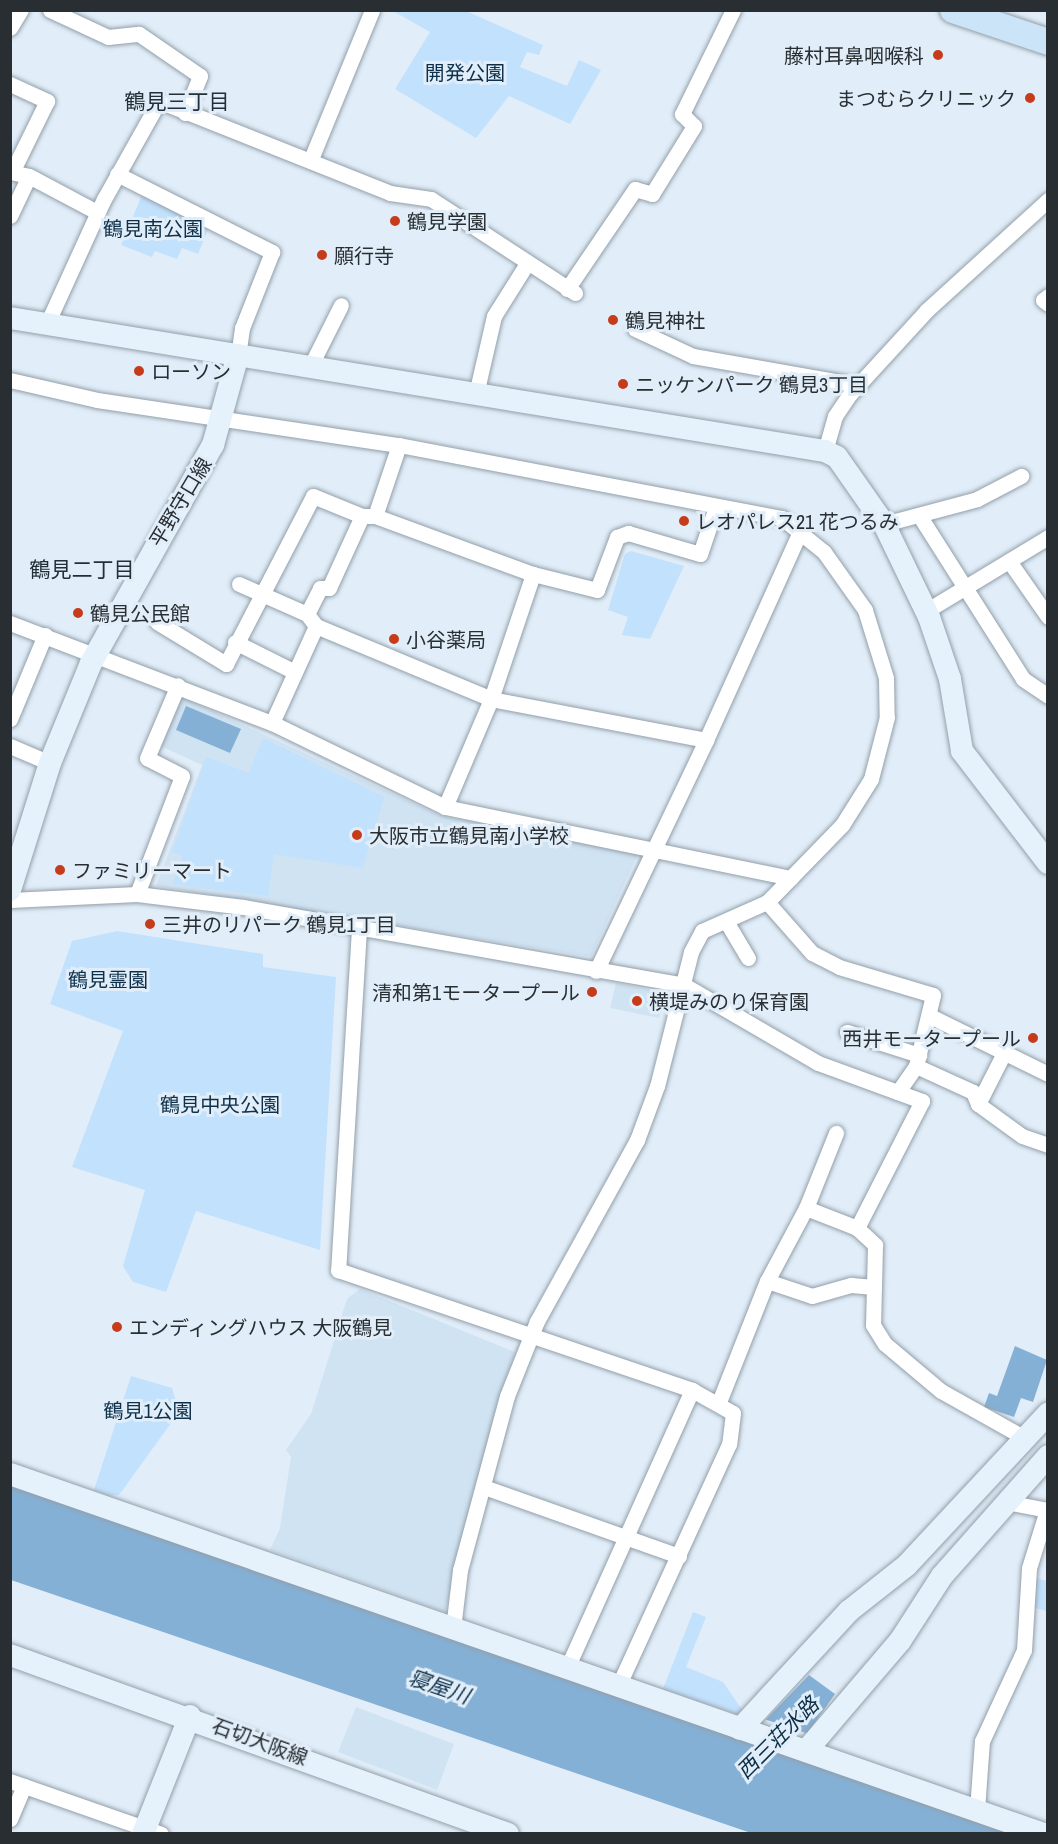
<!DOCTYPE html>
<meta charset="utf-8">
<style>
body{margin:0}
#map{position:relative;width:1058px;height:1844px;overflow:hidden;background:#e1eef9;font-family:"Archivo Narrow","Noto Sans JP",sans-serif}
div>[style]{position:absolute}
.built>*{inset:0;background:#d0e3f3}
.green>*{inset:0;background:#c2e1fc}
.water>*{inset:0;background:#85b0d5}
.pier>*{inset:0;background:#e1eef9}
.roads{filter:drop-shadow(0 0 2px #939fa9) drop-shadow(0 0 2px #939fa9)}
.street>*{height:15px;margin:-7.5px;padding:0 7.5px;transform-origin:7.5px;border-radius:7.5px;background:#fff}
.secondary>*{height:22px;margin:-11px;padding:0 11px;transform-origin:11px;border-radius:11px;background:#e6f2fb}
.primary>*{height:26px;margin:-13px;padding:0 13px;transform-origin:13px;border-radius:13px;background:#cce4f8}
.dots>*{width:16px;height:16px;translate:-50% -50%;box-sizing:border-box;border:3px solid #e1eef9;border-radius:50%}
span{translate:-50% -50%;white-space:nowrap;text-align:center;line-height:1.15;-webkit-text-stroke:6px #e1eef9;paint-order:stroke}
.poi-label{font-size:20px;color:#292e32}
.right{translate:-100% -50%;text-align:right}
.left{translate:0 -50%;text-align:left}
.park-label{font-size:20px;color:#0e304a}
.street-label{font-size:20px;color:#292e32}
.neighbourhood-label{font-size:21px;color:#252f37}
.water-label{font-size:21px;color:#0b2e47;font-style:italic}
.frame{position:absolute;inset:0;border:12px solid #292e32;pointer-events:none}
</style>
<div id="map">
<div class="built">
<div style="clip-path:polygon(180px 696px,441px 816px,638px 854px,591px 957px,156px 886px,202px 765px,158px 745px)"></div>
<div style="clip-path:polygon(616px 983px,664px 993px,659px 1018px,610px 1008px)"></div>
<div style="clip-path:polygon(360px 1289px,515px 1352px,445px 1612px,270px 1550px,280px 1528px,291px 1457px,286px 1450px,311px 1414px,347px 1299px)"></div>
<div style="clip-path:polygon(356px 1707px,454px 1744px,437px 1790px,338px 1752px)"></div>
</div>
<div class="green">
<div style="clip-path:polygon(391px 10px,466px 11px,543px 45px,539px 55px,527px 52px,520px 67px,567px 86px,579px 60px,601px 70px,570px 124px,509px 96px,476px 138px,395px 89px,430px 32px)"></div>
<div style="clip-path:polygon(142px 195px,209px 227px,198px 254px,182px 248px,177px 259px,155px 251px,152px 257px,121px 245px)"></div>
<div style="clip-path:polygon(631px 551px,684px 566px,650px 639px,622px 635px,628px 617px,608px 610px,625px 554px)"></div>
<div style="clip-path:polygon(263px 738px,384px 797px,363px 868px,274px 854px,268px 896px,172px 884px,183px 856px,172px 852px,206px 757px,249px 773px)"></div>
<div style="clip-path:polygon(117px 931px,263px 954px,263px 967px,336px 977px,320px 1250px,196px 1211px,166px 1292px,133px 1282px,123px 1266px,145px 1190px,72px 1167px,123px 1031px,50px 1004px,72px 941px)"></div>
<div style="clip-path:polygon(131px 1376px,172px 1388px,179px 1412px,119px 1495px,109px 1496px,94px 1490px)"></div>
<div style="clip-path:polygon(1034px 1578px,1047px 1581px,1046px 1611px,1033px 1607px)"></div>
<div style="clip-path:polygon(693px 1612px,706px 1617px,686px 1667px,723px 1682px,743px 1711px,739px 1715px,663px 1689px)"></div>
</div>
<div class="water">
<div style="clip-path:polygon(186px 706px,241px 729px,230px 753px,176px 730px)"></div>
<div style="clip-path:polygon(1015px 1346px,1047px 1360px,1033px 1402px,1021px 1398px,1014px 1417px,984px 1407px,989px 1393px,997px 1396px)"></div>
<div style="clip-path:polygon(11px 1483px,747px 1739px,809px 1675px,835px 1694px,804px 1738px,1018px 1833px,751px 1833px,11px 1580px)"></div>
</div>
<div class="pier">
<div style="clip-path:polygon(764px 1719px,809px 1734px,805px 1739px,760px 1723px)"></div>
</div>
<div class="roads">
<div class="street">
<div style="left:50px;top:10px;width:64px;rotate:25deg"></div>
<div style="left:108px;top:37px;width:31px;rotate:-6deg"></div>
<div style="left:139px;top:34px;width:74px;rotate:34.5deg"></div>
<div style="left:200px;top:76px;width:40px;rotate:112deg"></div>
<div style="left:10px;top:28px;width:21px;rotate:-59deg"></div>
<div style="left:10px;top:84px;width:41px;rotate:24.7deg"></div>
<div style="left:47px;top:101px;width:79px;rotate:116.2deg"></div>
<div style="left:311px;top:159px;width:161px;rotate:-67.7deg"></div>
<div style="left:10px;top:172px;width:19px;rotate:12deg"></div>
<div style="left:29px;top:176px;width:77px;rotate:27.9deg"></div>
<div style="left:117px;top:174px;width:174px;rotate:26.7deg"></div>
<div style="left:272px;top:252px;width:82px;rotate:111.5deg"></div>
<div style="left:242px;top:328px;width:27px;rotate:98deg"></div>
<div style="left:10px;top:216px;width:44px;rotate:-64.6deg"></div>
<div style="left:567px;top:289px;width:121px;rotate:-55.8deg"></div>
<div style="left:635px;top:189px;width:18px;rotate:16deg"></div>
<div style="left:652px;top:194px;width:80px;rotate:-58.3deg"></div>
<div style="left:694px;top:126px;width:17px;rotate:-135deg"></div>
<div style="left:682px;top:114px;width:116px;rotate:-63.9deg"></div>
<div style="left:1048px;top:296px;width:6px;rotate:141deg"></div>
<div style="left:1043px;top:300px;width:6px;rotate:39deg"></div>
<div style="left:46px;top:326px;width:140px;rotate:-65.5deg"></div>
<div style="left:104px;top:199px;width:112px;rotate:-60.7deg"></div>
<div style="left:159px;top:101px;width:249px;rotate:21.7deg"></div>
<div style="left:390px;top:193px;width:41px;rotate:8.3deg"></div>
<div style="left:431px;top:199px;width:172px;rotate:33.1deg"></div>
<div style="left:635px;top:329px;width:64px;rotate:25deg"></div>
<div style="left:693px;top:356px;width:168px;rotate:10deg"></div>
<div style="left:310px;top:367px;width:69px;rotate:-63.4deg"></div>
<div style="left:10px;top:380px;width:89px;rotate:12.9deg"></div>
<div style="left:97px;top:400px;width:305px;rotate:8.5deg"></div>
<div style="left:399px;top:445px;width:390px;rotate:10.8deg"></div>
<div style="left:782px;top:518px;width:54px;rotate:39deg"></div>
<div style="left:824px;top:552px;width:71px;rotate:54.7deg"></div>
<div style="left:865px;top:610px;width:71px;rotate:72.8deg"></div>
<div style="left:886px;top:678px;width:39px;rotate:89deg"></div>
<div style="left:887px;top:717px;width:64px;rotate:104.5deg"></div>
<div style="left:871px;top:779px;width:54px;rotate:122.2deg"></div>
<div style="left:842px;top:825px;width:107px;rotate:134.2deg"></div>
<div style="left:767px;top:902px;width:71px;rotate:156deg"></div>
<div style="left:702px;top:931px;width:24px;rotate:118deg"></div>
<div style="left:691px;top:952px;width:138px;rotate:104.2deg"></div>
<div style="left:657px;top:1086px;width:58px;rotate:110.3deg"></div>
<div style="left:637px;top:1140px;width:207px;rotate:118.9deg"></div>
<div style="left:537px;top:1321px;width:81px;rotate:111.8deg"></div>
<div style="left:507px;top:1396px;width:180px;rotate:105.1deg"></div>
<div style="left:460px;top:1570px;width:59px;rotate:96.8deg"></div>
<div style="left:476px;top:394px;width:80px;rotate:-77deg"></div>
<div style="left:494px;top:316px;width:60px;rotate:-57.9deg"></div>
<div style="left:825px;top:451px;width:36px;rotate:-74deg"></div>
<div style="left:835px;top:416px;width:27px;rotate:-56deg"></div>
<div style="left:850px;top:394px;width:114px;rotate:-47.5deg"></div>
<div style="left:927px;top:310px;width:164px;rotate:-42.3deg"></div>
<div style="left:919px;top:515px;width:194px;rotate:57.6deg"></div>
<div style="left:1023px;top:679px;width:30px;rotate:34deg"></div>
<div style="left:375px;top:516px;width:75px;rotate:-71.3deg"></div>
<div style="left:884px;top:524px;width:96px;rotate:-15deg"></div>
<div style="left:977px;top:499px;width:50px;rotate:-27.6deg"></div>
<div style="left:1009px;top:561px;width:68px;rotate:55.1deg"></div>
<div style="left:239px;top:584px;width:74px;rotate:23.8deg"></div>
<div style="left:926px;top:611px;width:143px;rotate:-31.2deg"></div>
<div style="left:157px;top:622px;width:81px;rotate:31.3deg"></div>
<div style="left:226px;top:664px;width:189px;rotate:-62.6deg"></div>
<div style="left:313px;top:496px;width:53px;rotate:22.2deg"></div>
<div style="left:10px;top:623px;width:280px;rotate:20.9deg"></div>
<div style="left:272px;top:723px;width:192px;rotate:25.9deg"></div>
<div style="left:445px;top:807px;width:353px;rotate:11.6deg"></div>
<div style="left:316px;top:626px;width:190px;rotate:22.6deg"></div>
<div style="left:491px;top:699px;width:219px;rotate:10.8deg"></div>
<div style="left:706px;top:740px;width:226px;rotate:-65.7deg"></div>
<div style="left:235px;top:642px;width:67px;rotate:26.6deg"></div>
<div style="left:10px;top:719px;width:91px;rotate:-67.4deg"></div>
<div style="left:272px;top:723px;width:107px;rotate:-65.6deg"></div>
<div style="left:316px;top:626px;width:15px;rotate:-127deg"></div>
<div style="left:307px;top:614px;width:29px;rotate:-63deg"></div>
<div style="left:320px;top:588px;width:9px"></div>
<div style="left:329px;top:588px;width:79px;rotate:-65.4deg"></div>
<div style="left:362px;top:516px;width:13px"></div>
<div style="left:375px;top:516px;width:168px;rotate:20.2deg"></div>
<div style="left:533px;top:574px;width:66px;rotate:14deg"></div>
<div style="left:597px;top:590px;width:57px;rotate:-69.3deg"></div>
<div style="left:617px;top:537px;width:12px;rotate:-20deg"></div>
<div style="left:628px;top:533px;width:75px;rotate:16.3deg"></div>
<div style="left:700px;top:554px;width:50px;rotate:-71.2deg"></div>
<div style="left:10px;top:746px;width:43px;rotate:23deg"></div>
<div style="left:445px;top:807px;width:117px;rotate:-66.9deg"></div>
<div style="left:491px;top:699px;width:132px;rotate:-71.4deg"></div>
<div style="left:137px;top:894px;width:126px;rotate:-69.1deg"></div>
<div style="left:182px;top:776px;width:39px;rotate:-153deg"></div>
<div style="left:147px;top:758px;width:79px;rotate:-67deg"></div>
<div style="left:10px;top:900px;width:127px;rotate:-2.7deg"></div>
<div style="left:137px;top:894px;width:107px;rotate:7deg"></div>
<div style="left:243px;top:907px;width:448px;rotate:10deg"></div>
<div style="left:684px;top:985px;width:155px;rotate:30.2deg"></div>
<div style="left:818px;top:1063px;width:111px;rotate:20.1deg"></div>
<div style="left:922px;top:1101px;width:143px;rotate:117.1deg"></div>
<div style="left:857px;top:1228px;width:25px;rotate:43deg"></div>
<div style="left:875px;top:1245px;width:80px;rotate:91.4deg"></div>
<div style="left:873px;top:1325px;width:22px;rotate:58deg"></div>
<div style="left:885px;top:1344px;width:73px;rotate:40deg"></div>
<div style="left:941px;top:1391px;width:94px;rotate:29.3deg"></div>
<div style="left:767px;top:902px;width:68px;rotate:48.6deg"></div>
<div style="left:812px;top:953px;width:30px;rotate:27deg"></div>
<div style="left:839px;top:967px;width:98px;rotate:16.6deg"></div>
<div style="left:933px;top:995px;width:73px;rotate:103.5deg"></div>
<div style="left:916px;top:1066px;width:32px;rotate:125deg"></div>
<div style="left:726px;top:921px;width:43px;rotate:59.3deg"></div>
<div style="left:359px;top:929px;width:342px;rotate:93.5deg"></div>
<div style="left:338px;top:1270px;width:374px;rotate:18.7deg"></div>
<div style="left:692px;top:1390px;width:47px;rotate:29.3deg"></div>
<div style="left:733px;top:1413px;width:31px;rotate:97deg"></div>
<div style="left:729px;top:1444px;width:266px;rotate:114.6deg"></div>
<div style="left:596px;top:971px;width:256px;rotate:-64.5deg"></div>
<div style="left:930px;top:1016px;width:131px;rotate:26.2deg"></div>
<div style="left:847px;top:1032px;width:76px;rotate:17.7deg"></div>
<div style="left:916px;top:1066px;width:63px;rotate:24.5deg"></div>
<div style="left:973px;top:1092px;width:13px;rotate:67deg"></div>
<div style="left:978px;top:1104px;width:54px;rotate:36deg"></div>
<div style="left:1022px;top:1136px;width:28px;rotate:19deg"></div>
<div style="left:978px;top:1104px;width:57px;rotate:-63deg"></div>
<div style="left:806px;top:1208px;width:55px;rotate:21.4deg"></div>
<div style="left:767px;top:1281px;width:47px;rotate:18.4deg"></div>
<div style="left:812px;top:1296px;width:41px;rotate:-15.8deg"></div>
<div style="left:851px;top:1285px;width:23px;rotate:5deg"></div>
<div style="left:719px;top:1402px;width:130px;rotate:-68.4deg"></div>
<div style="left:767px;top:1281px;width:83px;rotate:-61.9deg"></div>
<div style="left:806px;top:1208px;width:81px;rotate:-68.2deg"></div>
<div style="left:484px;top:1487px;width:207px;rotate:19.5deg"></div>
<div style="left:1006px;top:1502px;width:43px;rotate:10.8deg"></div>
<div style="left:567px;top:1668px;width:305px;rotate:-65.8deg"></div>
<div style="left:10px;top:1781px;width:160px;rotate:19.3deg"></div>
<div style="left:977px;top:1810px;width:69px;rotate:-85.9deg"></div>
<div style="left:982px;top:1741px;width:100px;rotate:-65.2deg"></div>
<div style="left:1024px;top:1650px;width:82px;rotate:-86.5deg"></div>
<div style="left:1029px;top:1568px;width:61px;rotate:-72.8deg"></div>
<div style="left:10px;top:1819px;width:36px;rotate:-67deg"></div>
</div>
<div class="secondary">
<div style="left:10px;top:318px;width:826px;rotate:9.27deg"></div>
<div style="left:825px;top:451px;width:13px;rotate:27deg"></div>
<div style="left:837px;top:457px;width:82px;rotate:55deg"></div>
<div style="left:884px;top:524px;width:103px;rotate:64.2deg"></div>
<div style="left:929px;top:617px;width:65px;rotate:71.3deg"></div>
<div style="left:950px;top:679px;width:73px;rotate:80.5deg"></div>
<div style="left:962px;top:751px;width:141px;rotate:52.5deg"></div>
<div style="left:10px;top:890px;width:133px;rotate:-72.5deg"></div>
<div style="left:50px;top:763px;width:108px;rotate:-67.7deg"></div>
<div style="left:91px;top:663px;width:250px;rotate:-60.8deg"></div>
<div style="left:213px;top:445px;width:93px;rotate:-74.5deg"></div>
<div style="left:10px;top:1474px;width:1095px;rotate:19.2deg"></div>
<div style="left:10px;top:1655px;width:529px;rotate:19.77deg"></div>
<div style="left:740px;top:1729px;width:161px;rotate:-47.3deg"></div>
<div style="left:849px;top:1611px;width:74px;rotate:-38.4deg"></div>
<div style="left:907px;top:1565px;width:207px;rotate:-47deg"></div>
<div style="left:806px;top:1751px;width:145px;rotate:-49.5deg"></div>
<div style="left:900px;top:1641px;width:77px;rotate:-57.1deg"></div>
<div style="left:942px;top:1576px;width:160px;rotate:-48.5deg"></div>
<div style="left:143px;top:1834px;width:127px;rotate:-68.3deg"></div>
</div>
<div class="primary">
<div style="left:953px;top:10px;width:100px;rotate:18.6deg"></div>
</div>
</div>
<div class="dots">
<div style="left:938px;top:55px;background:#c63c1b"></div>
<div style="left:1030px;top:98px;background:#c63c1b"></div>
<div style="left:395px;top:221px;background:#c63c1b"></div>
<div style="left:322px;top:255px;background:#c63c1b"></div>
<div style="left:613px;top:320px;background:#c63c1b"></div>
<div style="left:139px;top:371px;background:#c63c1b"></div>
<div style="left:623px;top:384px;background:#c63c1b"></div>
<div style="left:684px;top:521px;background:#c63c1b"></div>
<div style="left:78px;top:613px;background:#c63c1b"></div>
<div style="left:394px;top:639px;background:#c63c1b"></div>
<div style="left:357px;top:835px;background:#c63c1b"></div>
<div style="left:60px;top:870px;background:#c63c1b"></div>
<div style="left:150px;top:924px;background:#c63c1b"></div>
<div style="left:592px;top:992px;background:#c63c1b"></div>
<div style="left:637px;top:1001px;background:#c63c1b"></div>
<div style="left:1033px;top:1038px;background:#c63c1b"></div>
<div style="left:117px;top:1327px;background:#c63c1b"></div>
</div>
<div class="poi-label">
<span class="right" style="left:924px;top:55px">藤村耳鼻咽喉科</span>
<span class="right" style="left:1016px;top:98px">まつむらクリニック</span>
<span class="left" style="left:407px;top:221px">鶴見学園</span>
<span class="left" style="left:334px;top:255px">願行寺</span>
<span class="left" style="left:625px;top:320px">鶴見神社</span>
<span class="left" style="left:151px;top:371px">ローソン</span>
<span class="left" style="left:635px;top:384px">ニッケンパーク 鶴見3丁目</span>
<span class="left" style="left:696px;top:521px">レオパレス21 花つるみ</span>
<span class="left" style="left:90px;top:613px">鶴見公民館</span>
<span class="left" style="left:406px;top:639px">小谷薬局</span>
<span class="left" style="left:369px;top:835px">大阪市立鶴見南小学校</span>
<span class="left" style="left:72px;top:870px">ファミリーマート</span>
<span class="left" style="left:162px;top:924px">三井のリパーク 鶴見1丁目</span>
<span class="right" style="left:580px;top:992px">清和第1モータープール</span>
<span class="left" style="left:649px;top:1001px">横堤みのり保育園</span>
<span class="right" style="left:1021px;top:1038px">西井モータープール</span>
<span class="left" style="left:129px;top:1327px">エンディングハウス 大阪鶴見</span>
</div>
<div class="park-label">
<span style="left:465px;top:72px">開発公園</span>
<span style="left:153px;top:228px">鶴見南公園</span>
<span style="left:108px;top:979px">鶴見霊園</span>
<span style="left:220px;top:1104px">鶴見中央公園</span>
<span style="left:148px;top:1410px">鶴見1公園</span>
</div>
<div class="street-label">
<span style="left:180px;top:502px;rotate:-59deg">平野守口線</span>
<span style="left:260px;top:1741px;rotate:20deg">石切大阪線</span>
</div>
<div class="neighbourhood-label">
<span style="left:177px;top:102px">鶴見三丁目</span>
<span style="left:82px;top:570px">鶴見二丁目</span>
</div>
<div class="water-label">
<span style="left:439px;top:1687px;rotate:19deg">寝屋川</span>
<span style="left:778px;top:1738px;rotate:-45deg">西三荘水路</span>
</div>
<div class="frame"></div>
</div>
